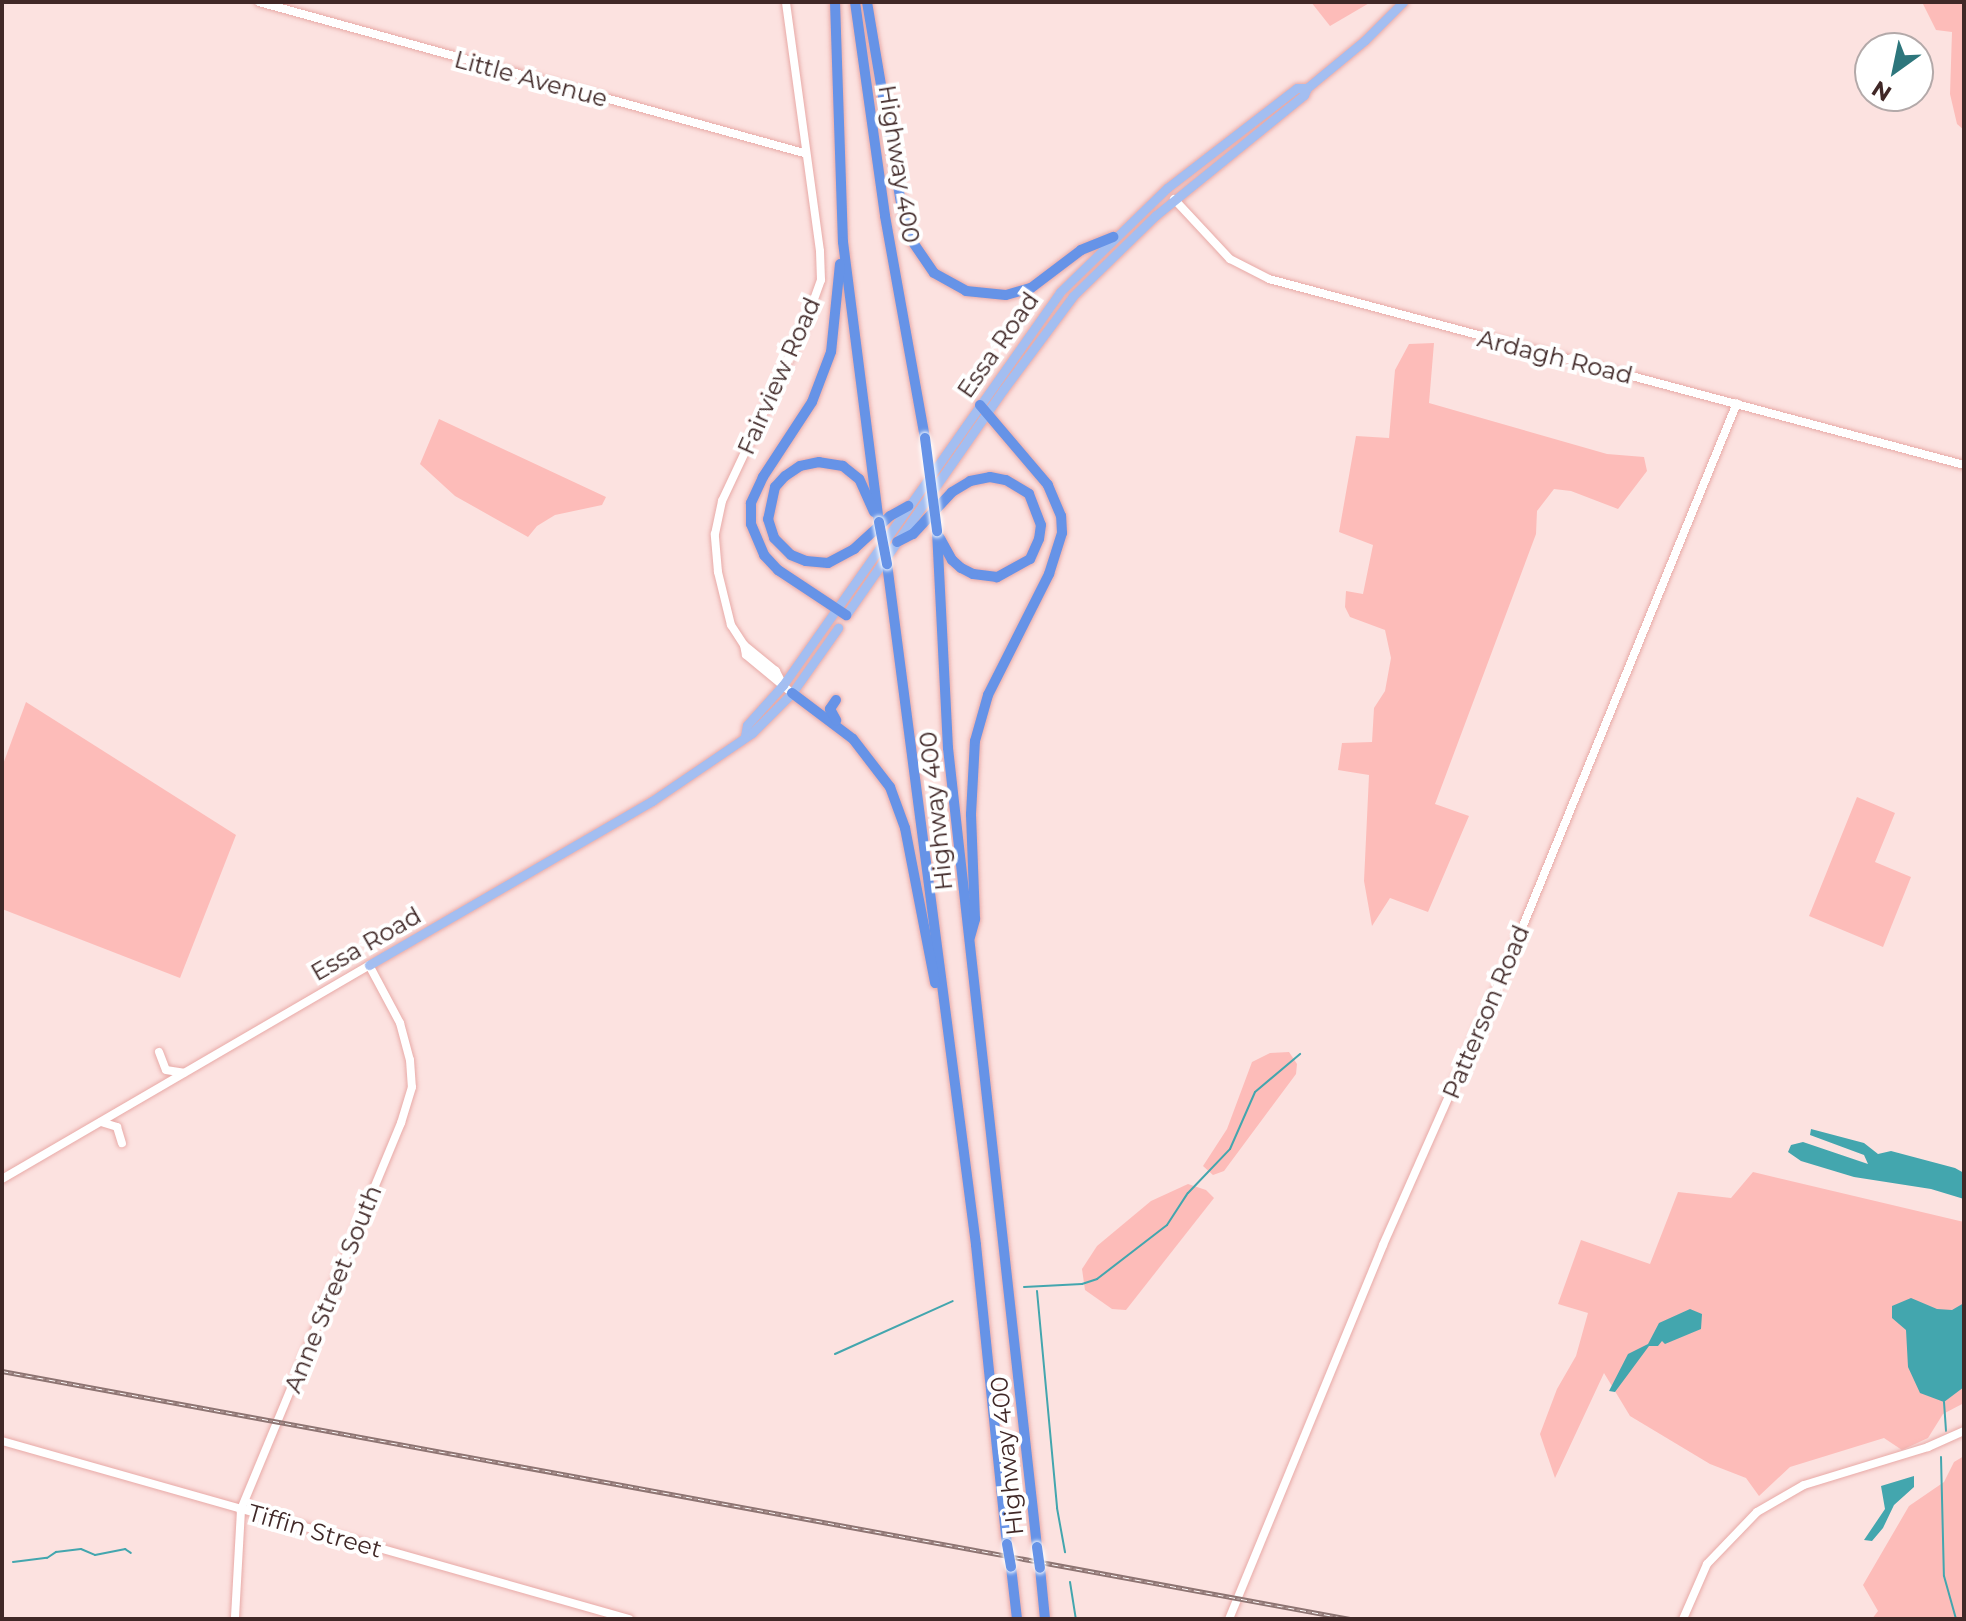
<!DOCTYPE html>
<style>
body{margin:0}
#map{position:relative;width:1966px;height:1621px;overflow:hidden;background:#fce2e0;font-family:Montserrat,sans-serif}
div>[style]{position:absolute}
.green>*{inset:0;background:#fdbcb9}
.water>*{inset:0;background:#43a6ae}
.stream>*{height:2px;margin:-1px;padding:0 1px;transform-origin:1px;border-radius:1px;background:#43a6ae}
.roads{filter:drop-shadow(0 0 2px #e8aaa7) drop-shadow(0 0 2px #e8aaa7)}
.secondary>*{height:8px;margin:-4px;padding:0 4px;transform-origin:4px;border-radius:4px;background:#fff}
.primary>*{height:9px;margin:-4.5px;padding:0 4.5px;transform-origin:4.5px;border-radius:4.5px;background:#a3bef1}
.highway>*{height:10px;margin:-5px;padding:0 5px;transform-origin:5px;border-radius:5px;background:#6693e7}
.rail>*{height:5px;margin-top:-2.5px;transform-origin:0;background:repeating-linear-gradient(90deg,#fff 0 6px,#8d7472 0 12px);box-sizing:border-box;border-block:2px solid #8d7472}
.bridges{filter:drop-shadow(0 0 2px #fff) drop-shadow(0 0 2px #fff)}
.highway-bridge>*{height:10px;margin:-5px;padding:0 5px;transform-origin:5px;border-radius:5px;background:#6693e7}
span{translate:-50% -50%;white-space:nowrap;text-align:center;line-height:1.15;-webkit-text-stroke:8px #fff;paint-order:stroke}
.street-label{font-size:24px;color:#402827}
.frame{position:absolute;inset:0;border:4px solid #402827;pointer-events:none}
.north{position:absolute;left:1854px;top:32px;width:80px;height:80px;box-sizing:border-box;background:#fff;border:2px solid #b3a9a9;border-radius:50%;rotate:213deg;font-size:22px;font-weight:700;line-height:32px;text-align:center;color:#402827}
.north::after{content:'';display:block;margin:auto;width:28px;height:36px;background:#2d767c;clip-path:polygon(50% 0,100% 100%,50% 72%,0 100%)}
</style>
<div id="map">
<div class="green">
<div style="clip-path:polygon(1311px 2px,1371px 2px,1330px 26px)"></div>
<div style="clip-path:polygon(1922px 2px,1964px 2px,1964px 130px,1957px 124px,1950px 94px,1952px 32px,1936px 30px)"></div>
<div style="clip-path:polygon(1434px 343px,1429px 403px,1607px 454px,1644px 457px,1647px 471px,1618px 509px,1571px 491px,1554px 489px,1537px 511px,1536px 534px,1435px 804px,1469px 816px,1428px 912px,1390px 898px,1372px 926px,1364px 881px,1369px 775px,1338px 770px,1342px 743px,1372px 742px,1374px 708px,1385px 691px,1391px 658px,1385px 630px,1350px 617px,1345px 607px,1346px 591px,1363px 594px,1373px 545px,1339px 532px,1356px 436px,1389px 438px,1395px 370px,1409px 344px)"></div>
<div style="clip-path:polygon(439px 419px,606px 497px,602px 505px,555px 515px,537px 526px,528px 537px,455px 496px,420px 464px)"></div>
<div style="clip-path:polygon(26px 702px,236px 835px,180px 978px,2px 909px,2px 767px)"></div>
<div style="clip-path:polygon(1857px 797px,1895px 813px,1875px 862px,1911px 877px,1883px 947px,1809px 916px)"></div>
<div style="clip-path:polygon(1289px 1052px,1297px 1064px,1296px 1074px,1224px 1171px,1213px 1175px,1203px 1166px,1227px 1129px,1252px 1062px,1270px 1053px)"></div>
<div style="clip-path:polygon(1753px 1172px,1964px 1222px,1964px 1403px,1943px 1414px,1928px 1438px,1902px 1450px,1884px 1438px,1790px 1467px,1759px 1496px,1746px 1478px,1710px 1464px,1630px 1416px,1604px 1373px,1555px 1478px,1540px 1434px,1557px 1389px,1576px 1356px,1588px 1313px,1558px 1304px,1581px 1240px,1650px 1264px,1678px 1192px,1731px 1198px)"></div>
<div style="clip-path:polygon(1188px 1184px,1206px 1190px,1214px 1198px,1126px 1310px,1112px 1309px,1085px 1290px,1082px 1269px,1097px 1246px,1151px 1201px)"></div>
<div style="clip-path:polygon(1964px 1456px,1964px 1619px,1872px 1619px,1878px 1611px,1863px 1585px,1909px 1506px,1944px 1482px,1954px 1462px)"></div>
</div>
<div class="water">
<div style="clip-path:polygon(1811px 1129px,1864px 1143px,1878px 1154px,1891px 1151px,1955px 1168px,1964px 1173px,1964px 1199px,1931px 1189px,1854px 1177px,1801px 1161px,1788px 1152px,1791px 1145px,1803px 1142px,1868px 1164px,1864px 1155px,1810px 1135px)"></div>
<div style="clip-path:polygon(1911px 1298px,1937px 1309px,1952px 1310px,1964px 1303px,1964px 1387px,1944px 1402px,1920px 1393px,1908px 1367px,1906px 1330px,1892px 1318px,1892px 1306px)"></div>
<div style="clip-path:polygon(1690px 1309px,1702px 1314px,1701px 1329px,1665px 1344px,1662px 1341px,1658px 1346px,1649px 1346px,1615px 1392px,1609px 1391px,1628px 1354px,1648px 1344px,1659px 1323px)"></div>
<div style="clip-path:polygon(1914px 1476px,1914px 1487px,1894px 1505px,1883px 1528px,1872px 1541px,1864px 1540px,1885px 1509px,1881px 1486px)"></div>
</div>
<div class="stream">
<div style="left:1024px;top:1287px;width:58px;rotate:-3deg"></div>
<div style="left:1082px;top:1284px;width:16px;rotate:-18deg"></div>
<div style="left:1097px;top:1279px;width:88px;rotate:-37.6deg"></div>
<div style="left:1167px;top:1225px;width:38px;rotate:-57deg"></div>
<div style="left:1188px;top:1193px;width:61px;rotate:-46.3deg"></div>
<div style="left:1230px;top:1149px;width:62px;rotate:-66.3deg"></div>
<div style="left:1255px;top:1092px;width:59px;rotate:-40.2deg"></div>
<div style="left:1037px;top:1291px;width:218px;rotate:84.7deg"></div>
<div style="left:1057px;top:1508px;width:45px;rotate:79.7deg"></div>
<div style="left:835px;top:1354px;width:129px;rotate:-24.2deg"></div>
<div style="left:1944px;top:1402px;width:29px;rotate:86deg"></div>
<div style="left:1941px;top:1457px;width:119px;rotate:88.6deg"></div>
<div style="left:1944px;top:1576px;width:45px;rotate:74.4deg"></div>
<div style="left:13px;top:1562px;width:34px;rotate:-7deg"></div>
<div style="left:47px;top:1558px;width:11px;rotate:-34deg"></div>
<div style="left:56px;top:1552px;width:25px;rotate:-7deg"></div>
<div style="left:81px;top:1549px;width:15px;rotate:23deg"></div>
<div style="left:95px;top:1555px;width:31px;rotate:-11deg"></div>
<div style="left:125px;top:1549px;width:7px;rotate:34deg"></div>
<div style="left:1070px;top:1582px;width:37px;rotate:81deg"></div>
</div>
<div class="roads">
<div class="secondary">
<div style="left:259px;top:2px;width:566px;rotate:15.49deg"></div>
<div style="left:1174px;top:199px;width:82px;rotate:47deg"></div>
<div style="left:1230px;top:259px;width:44px;rotate:27.1deg"></div>
<div style="left:1269px;top:279px;width:719px;rotate:14.98deg"></div>
<div style="left:744px;top:645px;width:10px;rotate:79deg"></div>
<div style="left:746px;top:655px;width:60px;rotate:39.6deg"></div>
<div style="left:783px;top:685px;width:16px;rotate:-117deg"></div>
<div style="left:776px;top:671px;width:41px;rotate:-140.9deg"></div>
<div style="left:744px;top:645px;width:24px;rotate:-123deg"></div>
<div style="left:731px;top:625px;width:55px;rotate:-103.8deg"></div>
<div style="left:718px;top:572px;width:38px;rotate:-95deg"></div>
<div style="left:715px;top:534px;width:34px;rotate:-78deg"></div>
<div style="left:722px;top:501px;width:192px;rotate:-64.8deg"></div>
<div style="left:804px;top:327px;width:50px;rotate:-70.1deg"></div>
<div style="left:821px;top:280px;width:29px;rotate:-92deg"></div>
<div style="left:820px;top:251px;width:251px;rotate:-97.8deg"></div>
<div style="left:159px;top:1052px;width:19px;rotate:69deg"></div>
<div style="left:166px;top:1070px;width:18px;rotate:9deg"></div>
<div style="left:101px;top:1122px;width:17px;rotate:17deg"></div>
<div style="left:117px;top:1127px;width:17px;rotate:73deg"></div>
<div style="left:2px;top:1179px;width:425px;rotate:-30.2deg"></div>
<div style="left:369px;top:965px;width:66px;rotate:61.9deg"></div>
<div style="left:400px;top:1023px;width:38px;rotate:75deg"></div>
<div style="left:410px;top:1060px;width:27px;rotate:86deg"></div>
<div style="left:412px;top:1087px;width:38px;rotate:107deg"></div>
<div style="left:401px;top:1123px;width:419px;rotate:112.5deg"></div>
<div style="left:241px;top:1510px;width:109px;rotate:93.2deg"></div>
<div style="left:2px;top:1441px;width:652px;rotate:15.85deg"></div>
<div style="left:1229px;top:1619px;width:404px;rotate:-67.6deg"></div>
<div style="left:1383px;top:1245px;width:293px;rotate:-66.1deg"></div>
<div style="left:1502px;top:977px;width:620px;rotate:-67.74deg"></div>
<div style="left:1683px;top:1619px;width:60px;rotate:-66.4deg"></div>
<div style="left:1707px;top:1564px;width:72px;rotate:-46.1deg"></div>
<div style="left:1757px;top:1512px;width:54px;rotate:-29.9deg"></div>
<div style="left:1804px;top:1485px;width:130px;rotate:-17deg"></div>
<div style="left:1928px;top:1447px;width:39px;rotate:-24deg"></div>
</div>
<div class="primary">
<div style="left:846px;top:615px;width:274px;rotate:-55.1deg"></div>
<div style="left:1003px;top:390px;width:117px;rotate:-53.3deg"></div>
<div style="left:1073px;top:296px;width:115px;rotate:-44.3deg"></div>
<div style="left:1155px;top:216px;width:192px;rotate:-39.1deg"></div>
<div style="left:1304px;top:95px;width:8px;rotate:-67deg"></div>
<div style="left:1307px;top:88px;width:75px;rotate:-39.6deg"></div>
<div style="left:1365px;top:40px;width:54px;rotate:-45deg"></div>
<div style="left:745px;top:736px;width:11px;rotate:-80deg"></div>
<div style="left:747px;top:725px;width:54px;rotate:-48deg"></div>
<div style="left:783px;top:685px;width:481px;rotate:-54.8deg"></div>
<div style="left:1060px;top:292px;width:149px;rotate:-44.2deg"></div>
<div style="left:1167px;top:188px;width:164px;rotate:-37.6deg"></div>
<div style="left:1297px;top:88px;width:10px"></div>
<div style="left:369px;top:965px;width:327px;rotate:-30.1deg"></div>
<div style="left:652px;top:801px;width:121px;rotate:-34.2deg"></div>
<div style="left:752px;top:733px;width:57px;rotate:-45deg"></div>
<div style="left:792px;top:693px;width:80px;rotate:-54.7deg"></div>
</div>
<div class="highway">
<div style="left:835px;top:2px;width:240px;rotate:88.1deg"></div>
<div style="left:843px;top:242px;width:282px;rotate:82.7deg"></div>
<div style="left:855px;top:2px;width:216px;rotate:82deg"></div>
<div style="left:885px;top:216px;width:226px;rotate:79.8deg"></div>
<div style="left:867px;top:2px;width:215px;rotate:80.4deg"></div>
<div style="left:903px;top:214px;width:25px;rotate:74deg"></div>
<div style="left:910px;top:238px;width:42px;rotate:55.6deg"></div>
<div style="left:934px;top:273px;width:37px;rotate:29deg"></div>
<div style="left:966px;top:291px;width:40px;rotate:5.7deg"></div>
<div style="left:1006px;top:295px;width:26px;rotate:-16deg"></div>
<div style="left:1031px;top:288px;width:63px;rotate:-37.2deg"></div>
<div style="left:1081px;top:250px;width:35px;rotate:-22deg"></div>
<div style="left:840px;top:264px;width:88px;rotate:95.8deg"></div>
<div style="left:831px;top:352px;width:53px;rotate:110.8deg"></div>
<div style="left:812px;top:402px;width:90px;rotate:123.2deg"></div>
<div style="left:763px;top:477px;width:29px;rotate:115deg"></div>
<div style="left:751px;top:503px;width:21px;rotate:90deg"></div>
<div style="left:751px;top:524px;width:34px;rotate:67deg"></div>
<div style="left:764px;top:555px;width:21px;rotate:47deg"></div>
<div style="left:778px;top:570px;width:82px;rotate:33.5deg"></div>
<div style="left:874px;top:512px;width:36px;rotate:-114deg"></div>
<div style="left:859px;top:479px;width:21px;rotate:-141deg"></div>
<div style="left:843px;top:466px;width:24px;rotate:-171deg"></div>
<div style="left:819px;top:462px;width:19px;rotate:168deg"></div>
<div style="left:800px;top:466px;width:18px;rotate:146deg"></div>
<div style="left:785px;top:476px;width:15px;rotate:132deg"></div>
<div style="left:775px;top:487px;width:33px;rotate:102deg"></div>
<div style="left:768px;top:519px;width:20px;rotate:72deg"></div>
<div style="left:774px;top:538px;width:24px;rotate:45deg"></div>
<div style="left:791px;top:555px;width:16px;rotate:22deg"></div>
<div style="left:806px;top:561px;width:22px;rotate:5deg"></div>
<div style="left:828px;top:563px;width:30px;rotate:-28deg"></div>
<div style="left:854px;top:549px;width:49px;rotate:-42.5deg"></div>
<div style="left:890px;top:516px;width:21px;rotate:-29deg"></div>
<div style="left:937px;top:531px;width:217px;rotate:87.1deg"></div>
<div style="left:948px;top:748px;width:804px;rotate:83.64deg"></div>
<div style="left:897px;top:542px;width:18px;rotate:-27deg"></div>
<div style="left:913px;top:534px;width:57px;rotate:-47.1deg"></div>
<div style="left:952px;top:492px;width:21px;rotate:-31deg"></div>
<div style="left:970px;top:481px;width:20px;rotate:-11deg"></div>
<div style="left:990px;top:477px;width:16px;rotate:11deg"></div>
<div style="left:1006px;top:480px;width:27px;rotate:31deg"></div>
<div style="left:1029px;top:494px;width:33px;rotate:69deg"></div>
<div style="left:1041px;top:525px;width:14px;rotate:98deg"></div>
<div style="left:1039px;top:539px;width:22px;rotate:114deg"></div>
<div style="left:1030px;top:559px;width:38px;rotate:151deg"></div>
<div style="left:997px;top:577px;width:24px;rotate:-173deg"></div>
<div style="left:973px;top:574px;width:13px;rotate:-153deg"></div>
<div style="left:961px;top:568px;width:12px;rotate:-138deg"></div>
<div style="left:952px;top:560px;width:26px;rotate:-119deg"></div>
<div style="left:887px;top:564px;width:687px;rotate:82.55deg"></div>
<div style="left:976px;top:1245px;width:301px;rotate:84.1deg"></div>
<div style="left:792px;top:693px;width:76px;rotate:37deg"></div>
<div style="left:853px;top:739px;width:61px;rotate:52.4deg"></div>
<div style="left:890px;top:787px;width:44px;rotate:69.9deg"></div>
<div style="left:905px;top:828px;width:158px;rotate:79deg"></div>
<div style="left:836px;top:700px;width:11px;rotate:124deg"></div>
<div style="left:830px;top:709px;width:13px;rotate:61deg"></div>
<div style="left:970px;top:937px;width:19px;rotate:-74deg"></div>
<div style="left:975px;top:919px;width:105px;rotate:-92.2deg"></div>
<div style="left:971px;top:814px;width:73px;rotate:-86.9deg"></div>
<div style="left:975px;top:741px;width:48px;rotate:-74.2deg"></div>
<div style="left:988px;top:695px;width:136px;rotate:-63.2deg"></div>
<div style="left:1049px;top:574px;width:43px;rotate:-72.4deg"></div>
<div style="left:1062px;top:533px;width:17px;rotate:-93deg"></div>
<div style="left:1061px;top:516px;width:34px;rotate:-113deg"></div>
<div style="left:1048px;top:485px;width:105px;rotate:-130.4deg"></div>
<div style="left:1011px;top:1567px;width:52px;rotate:83.4deg"></div>
<div style="left:1040px;top:1568px;width:51px;rotate:84.4deg"></div>
</div>
</div>
<div class="rail">
<div style="left:2px;top:1371px;width:1372px;rotate:10.42deg"></div>
</div>
<div class="bridges">
<div class="highway-bridge">
<div style="left:925px;top:438px;width:94px;rotate:82.6deg"></div>
<div style="left:879px;top:522px;width:43px;rotate:79.2deg"></div>
<div style="left:1007px;top:1544px;width:23px;rotate:80deg"></div>
<div style="left:1037px;top:1547px;width:21px;rotate:82deg"></div>
</div>
</div>
<div class="street-label">
<span style="left:531px;top:79px;rotate:15deg">Little Avenue</span>
<span style="left:899px;top:164px;rotate:81deg">Highway 400</span>
<span style="left:998px;top:345px;rotate:-55deg">Essa Road</span>
<span style="left:1555px;top:357px;rotate:14deg">Ardagh Road</span>
<span style="left:779px;top:376px;rotate:-66deg">Fairview Road</span>
<span style="left:936px;top:811px;rotate:-96deg">Highway 400</span>
<span style="left:366px;top:944px;rotate:-30deg">Essa Road</span>
<span style="left:1486px;top:1012px;rotate:-67deg">Patterson Road</span>
<span style="left:333px;top:1289px;rotate:-68deg">Anne Street South</span>
<span style="left:1007px;top:1456px;rotate:-96deg">Highway 400</span>
<span style="left:315px;top:1531px;rotate:16deg">Tiffin Street</span>
</div>
<div class="frame"></div>
<div class="north">N</div>
</div>
